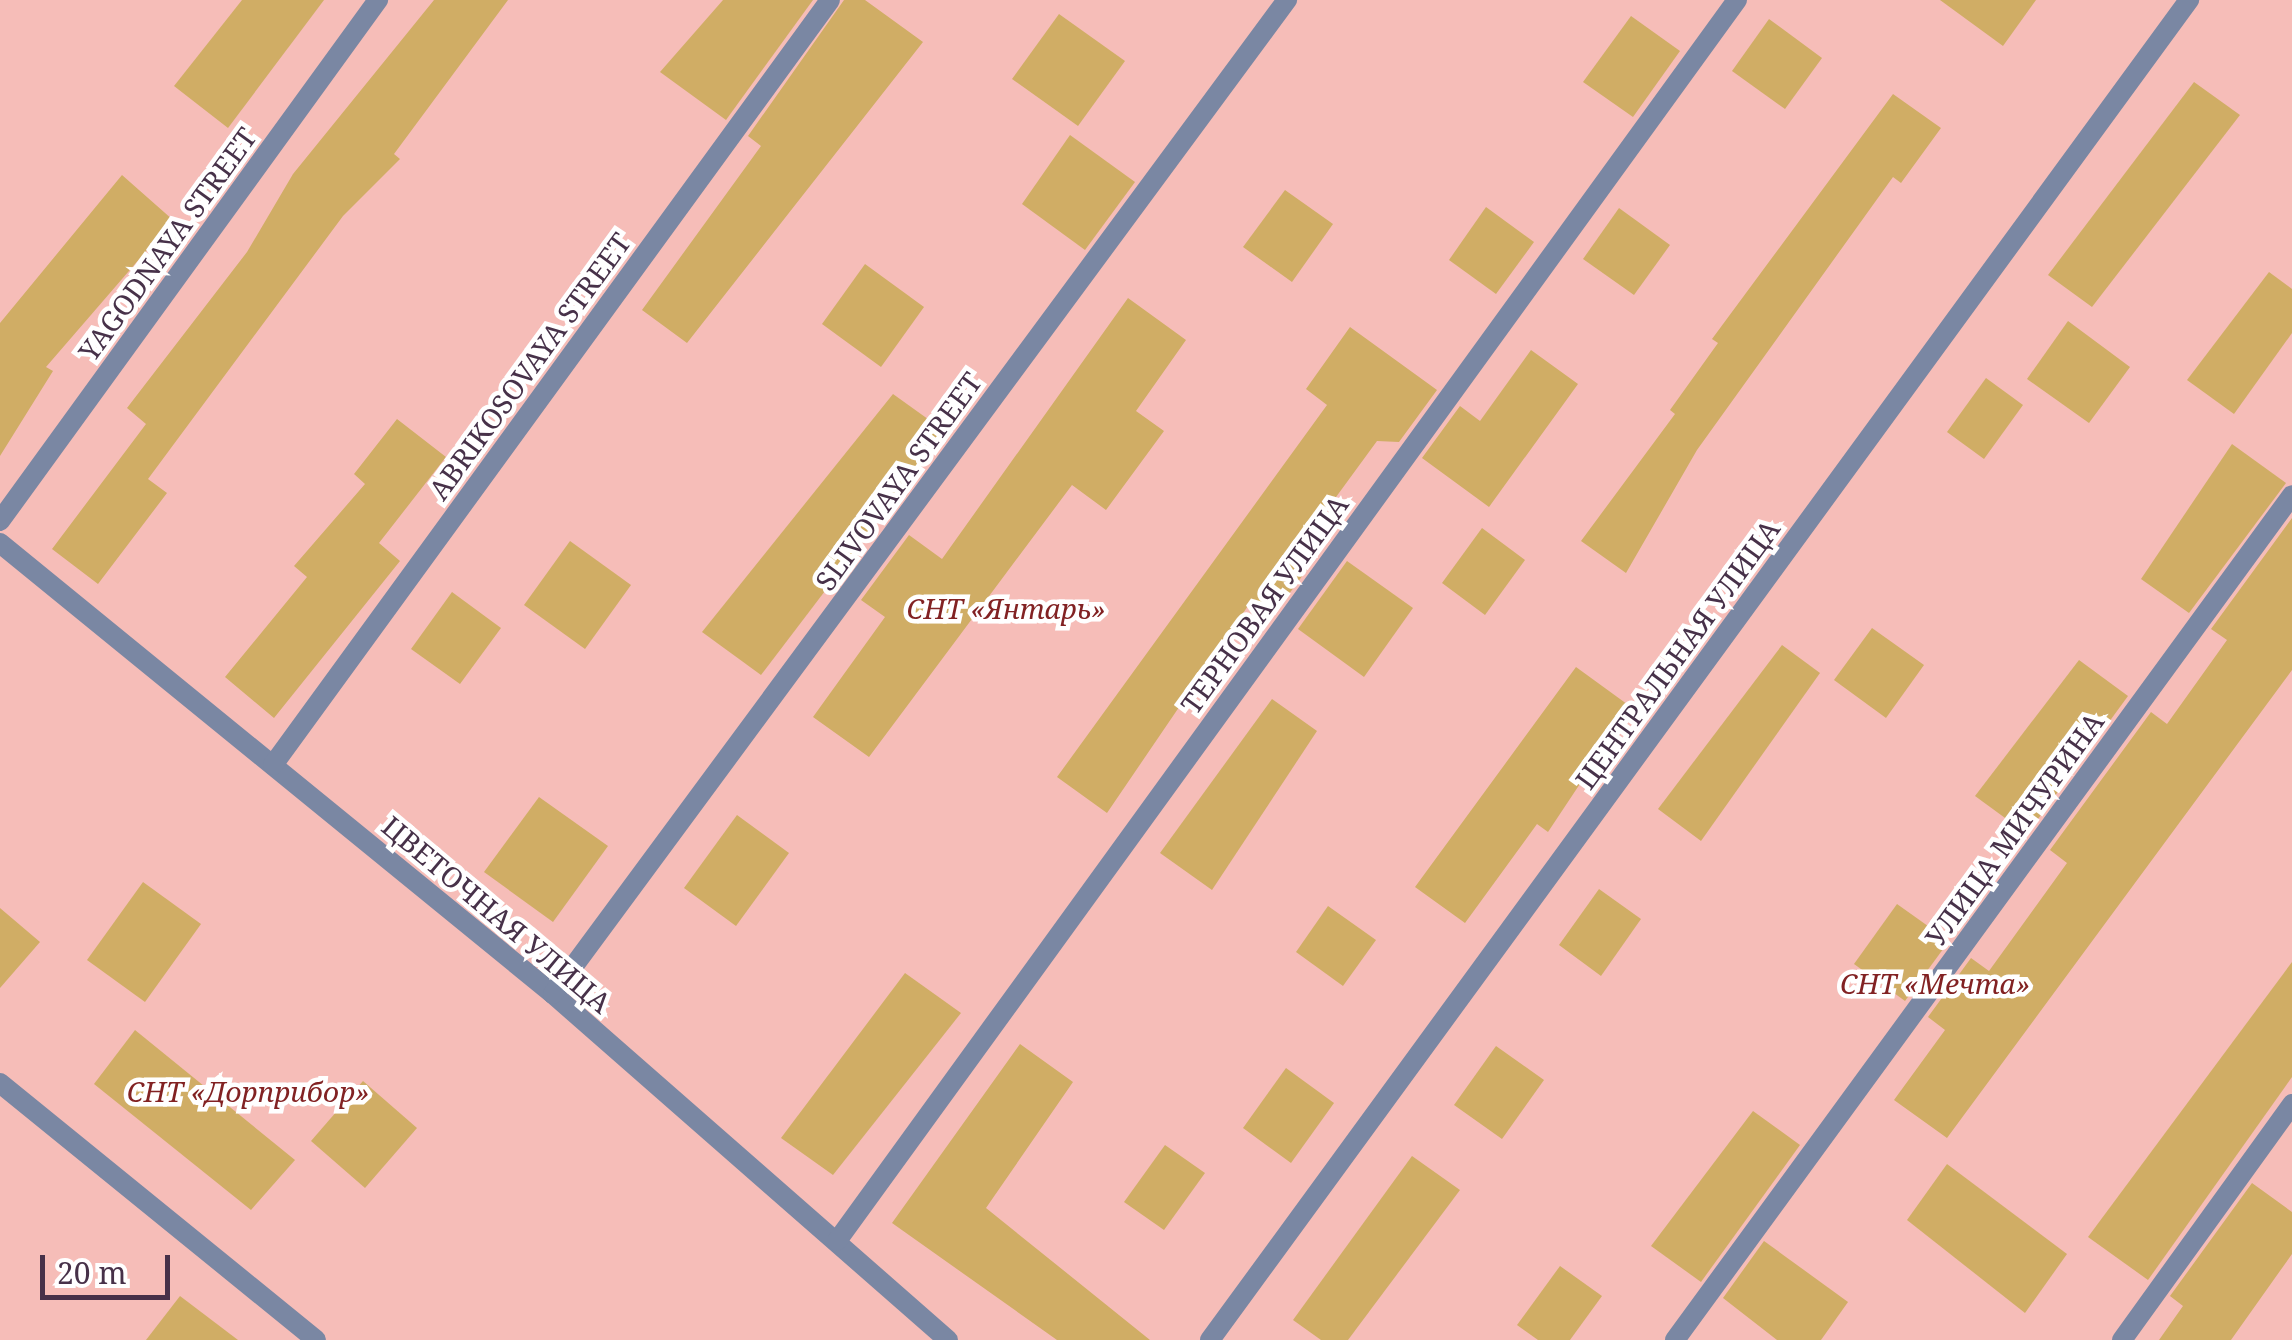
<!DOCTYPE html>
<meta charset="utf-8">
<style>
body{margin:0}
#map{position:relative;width:2292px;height:1340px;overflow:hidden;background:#f7d5f9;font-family:"Noto Serif",serif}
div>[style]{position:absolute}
.green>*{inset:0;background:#f6bdb8}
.building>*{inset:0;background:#d0ad65}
.street>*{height:20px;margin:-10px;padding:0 10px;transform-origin:10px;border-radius:10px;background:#7a87a3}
span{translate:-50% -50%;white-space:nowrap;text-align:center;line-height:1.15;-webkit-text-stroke:9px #fff;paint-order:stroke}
.street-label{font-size:28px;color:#473149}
.park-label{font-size:28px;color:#822223;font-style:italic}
.scale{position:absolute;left:40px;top:1255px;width:130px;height:45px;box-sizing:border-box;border:5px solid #473149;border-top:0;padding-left:12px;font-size:30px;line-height:35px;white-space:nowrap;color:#473149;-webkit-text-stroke:8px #fff;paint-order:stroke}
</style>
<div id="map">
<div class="green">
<div style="clip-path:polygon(0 0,2292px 0,2292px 1340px,0 1340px)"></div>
</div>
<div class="building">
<div style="clip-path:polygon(242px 0,324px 0,228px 128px,174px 86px)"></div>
<div style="clip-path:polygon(434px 0,508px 0,394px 154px,400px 159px,343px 216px,148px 479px,167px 493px,98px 584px,52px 549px,146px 424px,127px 408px,247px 252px,293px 174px)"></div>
<div style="clip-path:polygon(723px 0,813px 0,726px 120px,660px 72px)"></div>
<div style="clip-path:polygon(844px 0,865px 0,923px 42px,687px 343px,642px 310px,761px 146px,748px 136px)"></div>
<div style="clip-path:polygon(1940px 0,2036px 0,2003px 46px)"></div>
<div style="clip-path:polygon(1059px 14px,1125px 61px,1078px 126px,1012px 79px)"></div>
<div style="clip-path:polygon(1631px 16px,1680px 51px,1633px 117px,1583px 82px)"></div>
<div style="clip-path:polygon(1769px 19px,1822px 58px,1785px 109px,1732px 71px)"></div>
<div style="clip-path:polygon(2194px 82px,2240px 115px,2092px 307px,2048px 275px)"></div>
<div style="clip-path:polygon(1893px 94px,1941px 128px,1901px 183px,1893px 177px,1697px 450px,1626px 573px,1581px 541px,1675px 414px,1670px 410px,1718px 343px,1712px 339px)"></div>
<div style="clip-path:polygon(1070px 135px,1135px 182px,1085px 250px,1022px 204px)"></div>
<div style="clip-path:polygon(122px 175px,173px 220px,46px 367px,53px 371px,0 456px,0 323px)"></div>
<div style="clip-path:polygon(1285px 190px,1333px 224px,1292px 282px,1243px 247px)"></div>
<div style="clip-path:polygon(1486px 207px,1534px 242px,1496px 294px,1449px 260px)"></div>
<div style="clip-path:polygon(1619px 208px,1670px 245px,1634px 295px,1583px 259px)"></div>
<div style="clip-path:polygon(865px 264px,924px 307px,881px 367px,822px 324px)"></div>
<div style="clip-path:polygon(2269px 272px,2292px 289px,2292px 333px,2234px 414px,2187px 380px)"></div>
<div style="clip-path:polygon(1128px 298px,1186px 340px,1136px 411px,1164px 431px,1106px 510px,1072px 485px,869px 757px,813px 717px,885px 617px,861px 600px,909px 535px,942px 559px)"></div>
<div style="clip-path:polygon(2068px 321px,2130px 367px,2089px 423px,2027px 379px)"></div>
<div style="clip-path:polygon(1350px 327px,1437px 390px,1399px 442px,1377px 441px,1309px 534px,1325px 545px,1275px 613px,1252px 600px,1107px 813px,1057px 777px,1327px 405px,1306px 389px)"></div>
<div style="clip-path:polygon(1531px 350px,1578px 384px,1489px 507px,1422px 458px,1460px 406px,1480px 421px)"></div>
<div style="clip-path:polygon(1986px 378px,2023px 405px,1984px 459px,1947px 432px)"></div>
<div style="clip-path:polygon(893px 394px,946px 432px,761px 675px,702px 632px)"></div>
<div style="clip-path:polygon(397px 419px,446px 457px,379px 543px,400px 561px,274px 718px,225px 677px,307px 577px,294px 566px,365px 484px,354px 474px)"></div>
<div style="clip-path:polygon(2232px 444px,2286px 483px,2189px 613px,2141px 579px)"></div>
<div style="clip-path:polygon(2292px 518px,2292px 670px,1947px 1138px,1894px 1100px,1945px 1030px,1928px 1017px,1971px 958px,1989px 971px,2067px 863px,2050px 850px,2151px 712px,2167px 724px,2227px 640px,2211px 629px)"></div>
<div style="clip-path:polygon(1482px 528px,1525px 560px,1485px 615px,1442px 583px)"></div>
<div style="clip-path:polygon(570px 541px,631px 585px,585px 649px,524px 605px)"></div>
<div style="clip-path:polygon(1347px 561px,1413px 608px,1364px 677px,1298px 629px)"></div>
<div style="clip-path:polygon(452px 592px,501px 628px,460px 684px,411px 649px)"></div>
<div style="clip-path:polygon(1872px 628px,1924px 665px,1886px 718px,1834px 680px)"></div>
<div style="clip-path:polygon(1782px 645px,1820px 673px,1701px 841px,1658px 809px)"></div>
<div style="clip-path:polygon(2079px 660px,2128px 696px,2027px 834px,1975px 796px)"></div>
<div style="clip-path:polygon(1576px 667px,1631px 707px,1548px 832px,1537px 824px,1465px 923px,1415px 887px)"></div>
<div style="clip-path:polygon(1272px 699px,1317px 731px,1212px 890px,1160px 853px)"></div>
<div style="clip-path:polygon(539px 797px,608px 846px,553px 922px,484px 872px)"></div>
<div style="clip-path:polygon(737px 815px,789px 853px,736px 926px,684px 888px)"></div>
<div style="clip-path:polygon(143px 882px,201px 924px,145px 1002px,87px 960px)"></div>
<div style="clip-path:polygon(1599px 889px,1641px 919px,1601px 976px,1559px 945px)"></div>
<div style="clip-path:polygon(1897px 904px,1949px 941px,1905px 1001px,1854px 964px)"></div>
<div style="clip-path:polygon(1328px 906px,1376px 940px,1343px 986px,1296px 952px)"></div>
<div style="clip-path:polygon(0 908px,40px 942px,0 988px)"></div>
<div style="clip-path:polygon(2292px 962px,2292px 1077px,2148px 1280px,2088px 1237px)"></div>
<div style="clip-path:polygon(905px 973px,961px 1013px,833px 1175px,781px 1138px)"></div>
<div style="clip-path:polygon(135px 1030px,295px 1160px,251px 1210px,94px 1084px)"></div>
<div style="clip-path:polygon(1020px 1044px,1073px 1082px,986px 1208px,1150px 1340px,1057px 1340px,892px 1223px)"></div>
<div style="clip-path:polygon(1496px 1046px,1544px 1080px,1502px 1139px,1454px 1105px)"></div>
<div style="clip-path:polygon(1286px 1068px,1334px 1103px,1291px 1163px,1243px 1128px)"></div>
<div style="clip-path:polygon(363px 1081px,417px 1128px,365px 1188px,311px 1141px)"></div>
<div style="clip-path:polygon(1753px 1111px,1800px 1145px,1701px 1282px,1651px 1246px)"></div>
<div style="clip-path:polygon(1165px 1145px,1205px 1173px,1164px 1230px,1124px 1202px)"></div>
<div style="clip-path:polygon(1412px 1156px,1460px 1190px,1348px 1340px,1321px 1340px,1293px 1320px)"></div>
<div style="clip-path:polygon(1947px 1164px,2067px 1254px,2025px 1313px,1907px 1220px)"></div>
<div style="clip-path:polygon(2252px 1183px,2292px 1212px,2292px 1254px,2231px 1340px,2159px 1340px,2183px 1306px,2170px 1296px)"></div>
<div style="clip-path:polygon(1764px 1241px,1848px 1302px,1821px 1340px,1777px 1340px,1723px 1298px)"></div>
<div style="clip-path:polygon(1560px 1266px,1602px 1296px,1570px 1340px,1538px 1340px,1517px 1325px)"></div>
<div style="clip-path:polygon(180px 1296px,238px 1340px,146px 1340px)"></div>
</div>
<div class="street">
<div style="left:0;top:521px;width:644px;rotate:-54.04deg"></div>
<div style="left:0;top:543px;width:714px;rotate:39.2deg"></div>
<div style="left:553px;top:994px;width:525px;rotate:41.22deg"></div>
<div style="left:273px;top:765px;width:946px;rotate:-53.94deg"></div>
<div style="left:553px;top:994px;width:1236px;rotate:-53.56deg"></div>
<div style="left:0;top:1083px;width:407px;rotate:39.1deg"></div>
<div style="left:837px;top:1241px;width:1533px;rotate:-54.05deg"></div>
<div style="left:1210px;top:1340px;width:1660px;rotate:-53.85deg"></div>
<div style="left:1675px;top:1340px;width:1046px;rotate:-53.86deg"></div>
<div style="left:2122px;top:1340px;width:291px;rotate:-54.2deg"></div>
</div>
<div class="street-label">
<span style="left:167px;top:244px;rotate:-54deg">YAGODNAYA STREET</span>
<span style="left:529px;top:366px;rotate:-54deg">ABRIKOSOVAYA STREET</span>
<span style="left:898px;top:481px;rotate:-54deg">SLIVOVAYA STREET</span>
<span style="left:1264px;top:604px;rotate:-54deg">ТЕРНОВАЯ УЛИЦА</span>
<span style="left:1677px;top:654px;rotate:-54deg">ЦЕНТРАЛЬНАЯ УЛИЦА</span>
<span style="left:2014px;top:829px;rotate:-54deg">УЛИЦА МИЧУРИНА</span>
<span style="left:497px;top:914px;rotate:40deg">ЦВЕТОЧНАЯ УЛИЦА</span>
</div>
<div class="park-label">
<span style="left:1006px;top:608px">СНТ «Янтарь»</span>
<span style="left:1935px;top:983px">СНТ «Мечта»</span>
<span style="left:248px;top:1091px">СНТ «Дорприбор»</span>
</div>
<div class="scale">20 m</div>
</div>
